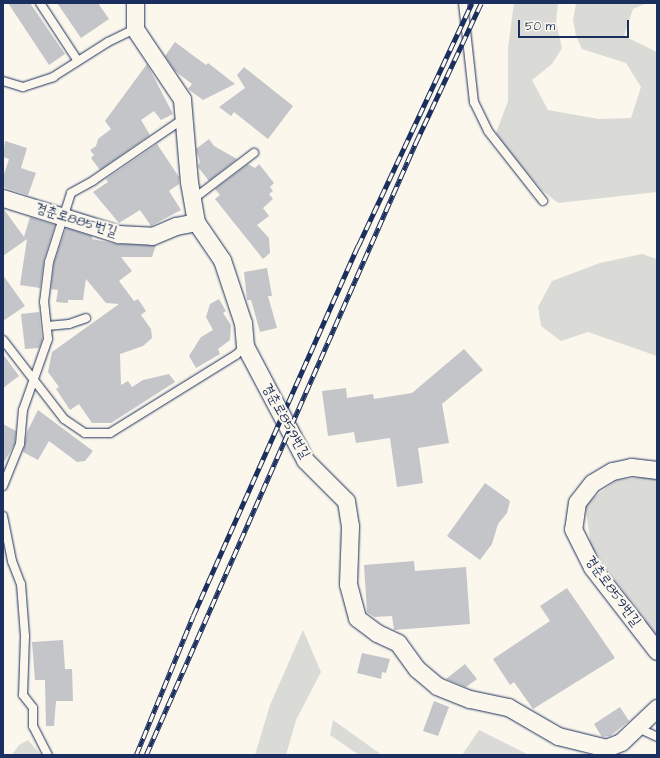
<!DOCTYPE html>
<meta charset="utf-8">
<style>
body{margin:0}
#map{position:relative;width:660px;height:758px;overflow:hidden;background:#fbf7ec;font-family:"Architects Daughter","Poor Story",sans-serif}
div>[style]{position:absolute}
.green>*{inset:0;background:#dadad7}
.building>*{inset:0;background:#c3c5c9}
.roads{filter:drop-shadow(0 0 1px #1b2f5e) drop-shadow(0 0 1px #1b2f5e)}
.lane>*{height:8px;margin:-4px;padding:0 4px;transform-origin:4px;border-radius:4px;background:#fbf7ec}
.street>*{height:17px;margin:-8.5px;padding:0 8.5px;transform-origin:8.5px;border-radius:8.5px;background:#fbf7ec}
.rail>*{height:4.5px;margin-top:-2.25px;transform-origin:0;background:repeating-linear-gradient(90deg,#fbf7ec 0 9px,#1b2f5e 0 18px);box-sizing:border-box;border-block:1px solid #1b2f5e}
span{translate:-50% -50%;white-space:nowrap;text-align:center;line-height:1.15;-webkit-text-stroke:4px #fbf7ec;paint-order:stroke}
.street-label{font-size:14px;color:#1b2f5e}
.frame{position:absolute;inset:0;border:4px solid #1b2f5e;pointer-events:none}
.scale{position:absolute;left:518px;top:20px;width:111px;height:18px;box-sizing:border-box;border:2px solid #1b2f5e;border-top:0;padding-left:5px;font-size:12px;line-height:14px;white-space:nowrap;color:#1b2f5e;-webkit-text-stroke:3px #fbf7ec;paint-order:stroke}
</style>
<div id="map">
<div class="green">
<div style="clip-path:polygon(514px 3px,558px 3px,556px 22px,562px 48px,552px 64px,532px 80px,548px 110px,599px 119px,631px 118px,641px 87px,626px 63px,582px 49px,576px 36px,573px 20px,576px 3px,647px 3px,633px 9px,624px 36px,657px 52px,657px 192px,558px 203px,542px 190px,517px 161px,496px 133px,508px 101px,508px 48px)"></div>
<div style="clip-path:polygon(642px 254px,657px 259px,657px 356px,588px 332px,561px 341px,541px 326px,538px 307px,552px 281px,600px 263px)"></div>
<div style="clip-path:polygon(657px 476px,657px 638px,591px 546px,585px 504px,617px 480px)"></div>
<div style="clip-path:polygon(303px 630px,321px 672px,296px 720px,286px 755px,255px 755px,270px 705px)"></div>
<div style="clip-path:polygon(333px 720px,382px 755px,359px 755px,330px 735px)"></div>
<div style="clip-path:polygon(479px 730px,529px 755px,462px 755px)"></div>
<div style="clip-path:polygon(28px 740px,41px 755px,12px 755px,19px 745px)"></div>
</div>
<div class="building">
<div style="clip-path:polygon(8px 3px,30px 3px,65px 54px,49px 65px)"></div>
<div style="clip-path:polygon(57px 3px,98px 3px,109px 19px,81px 38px)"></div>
<div style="clip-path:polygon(175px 42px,206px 65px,208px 63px,235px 84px,203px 100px,188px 89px,192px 84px,175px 71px,165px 56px)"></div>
<div style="clip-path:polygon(147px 64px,173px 114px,161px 120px,154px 111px,141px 120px,150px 135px,100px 170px,91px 158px,94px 155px,90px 150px,96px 146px,98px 139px,111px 129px,105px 121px)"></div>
<div style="clip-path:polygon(244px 67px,293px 106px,268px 139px,234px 112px,231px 116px,219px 107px,245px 88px,237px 75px)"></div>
<div style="clip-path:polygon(209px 139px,214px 146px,237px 159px,209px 181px,198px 167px,200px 162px,196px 149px)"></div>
<div style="clip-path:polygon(5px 141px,27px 148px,21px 168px,36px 173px,28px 195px,3px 187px,3px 177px,9px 159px,3px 157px)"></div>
<div style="clip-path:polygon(157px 144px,179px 177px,179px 184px,169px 191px,181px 210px,151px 226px,140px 210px,119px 223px,93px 192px,108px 182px,106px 179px)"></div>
<div style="clip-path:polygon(248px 164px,255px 168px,259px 164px,274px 183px,270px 187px,273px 191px,269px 194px,273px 199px,263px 208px,269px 216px,257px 225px,269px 238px,270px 253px,263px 259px,215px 199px,220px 195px,215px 189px)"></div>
<div style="clip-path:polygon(3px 208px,24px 237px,30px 217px,55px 225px,44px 260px,40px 288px,20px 285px,27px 239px,3px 256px)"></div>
<div style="clip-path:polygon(66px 228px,92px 236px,92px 239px,117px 244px,156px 245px,152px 257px,121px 257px,132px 271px,119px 281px,134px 301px,138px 299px,146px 311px,141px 315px,151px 329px,152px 338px,143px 346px,120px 354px,121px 385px,128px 381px,132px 387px,143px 380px,169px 374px,175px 382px,111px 423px,92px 423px,79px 404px,70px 410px,56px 389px,59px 387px,48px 372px,52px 352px,119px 304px,106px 303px,86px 279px,83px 300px,68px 300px,68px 303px,56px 302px,58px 290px,51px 289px,54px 263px)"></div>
<div style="clip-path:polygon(267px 268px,272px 296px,268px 296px,277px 328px,260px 332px,251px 300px,247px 300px,244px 272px)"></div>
<div style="clip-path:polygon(3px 275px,25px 306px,3px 321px)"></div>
<div style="clip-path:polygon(219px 299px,226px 311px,223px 313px,231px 325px,230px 340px,218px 349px,220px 354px,196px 368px,189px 356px,201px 337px,213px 330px,206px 317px,210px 304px)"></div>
<div style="clip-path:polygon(39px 312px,42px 341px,39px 348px,25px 349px,21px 314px)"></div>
<div style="clip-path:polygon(464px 349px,483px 370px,442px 404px,449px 443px,418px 448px,423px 483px,397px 487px,390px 438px,356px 443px,354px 432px,328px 436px,322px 391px,346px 388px,347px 398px,373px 394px,374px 399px,412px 393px)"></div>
<div style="clip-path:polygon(3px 354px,19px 376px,3px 388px)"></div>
<div style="clip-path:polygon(38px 410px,93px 451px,85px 461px,77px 462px,49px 441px,38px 460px,23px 452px,27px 432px)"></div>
<div style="clip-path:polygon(3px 424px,16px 431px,15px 443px,3px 464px)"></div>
<div style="clip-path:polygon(485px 483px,510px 501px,507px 513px,498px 524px,492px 544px,480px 560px,447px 536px)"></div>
<div style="clip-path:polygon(414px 561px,415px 571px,466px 567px,470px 624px,394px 630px,392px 616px,374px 617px,367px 612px,364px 565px)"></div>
<div style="clip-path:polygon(567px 588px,615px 658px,533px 709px,514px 682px,510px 685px,493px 659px,550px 621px,540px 606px)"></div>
<div style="clip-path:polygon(63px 640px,65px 669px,72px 669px,73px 701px,56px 701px,54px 726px,46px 726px,45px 680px,35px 680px,32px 642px)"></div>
<div style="clip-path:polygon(362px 653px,390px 659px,386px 673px,382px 672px,381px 679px,357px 673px)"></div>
<div style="clip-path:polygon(465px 664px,477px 679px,466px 687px,446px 679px)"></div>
<div style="clip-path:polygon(434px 701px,449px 707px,438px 736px,423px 731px)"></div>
<div style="clip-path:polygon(620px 707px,629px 721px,610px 736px,602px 737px,594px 724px)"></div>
</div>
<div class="roads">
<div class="lane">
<div style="left:40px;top:3px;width:69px;rotate:56.8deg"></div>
<div style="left:463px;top:3px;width:100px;rotate:83.7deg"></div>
<div style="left:474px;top:102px;width:32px;rotate:64deg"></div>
<div style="left:488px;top:131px;width:89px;rotate:51.8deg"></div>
<div style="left:3px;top:81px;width:21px;rotate:17deg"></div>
<div style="left:23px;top:87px;width:32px;rotate:-18deg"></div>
<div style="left:53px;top:77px;width:65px;rotate:-32.5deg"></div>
<div style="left:108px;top:42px;width:30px;rotate:-26deg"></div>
<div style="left:192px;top:200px;width:78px;rotate:-37.2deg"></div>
<div style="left:47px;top:326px;width:22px;rotate:-5deg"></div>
<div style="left:69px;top:324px;width:18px;rotate:-19deg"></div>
<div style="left:3px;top:340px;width:100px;rotate:52.3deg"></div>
<div style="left:64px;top:419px;width:25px;rotate:34deg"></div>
<div style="left:85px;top:433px;width:25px"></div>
<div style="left:110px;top:433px;width:148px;rotate:-31.8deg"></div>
<div style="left:236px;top:355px;width:13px;rotate:-45deg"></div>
<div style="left:3px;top:486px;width:45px;rotate:-68deg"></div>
<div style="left:20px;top:444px;width:34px;rotate:-85deg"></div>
<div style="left:23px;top:410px;width:75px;rotate:-70.6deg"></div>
<div style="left:48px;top:339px;width:37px;rotate:-96deg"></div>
<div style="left:44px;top:302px;width:40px;rotate:-82.9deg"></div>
<div style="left:49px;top:262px;width:72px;rotate:-72.3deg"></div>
<div style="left:71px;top:193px;width:26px;rotate:-29deg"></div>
<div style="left:94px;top:180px;width:108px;rotate:-34.4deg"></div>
<div style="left:3px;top:516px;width:46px;rotate:78.7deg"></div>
<div style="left:12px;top:561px;width:25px;rotate:69deg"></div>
<div style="left:21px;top:584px;width:52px;rotate:85.6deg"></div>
<div style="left:25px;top:636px;width:59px;rotate:91.9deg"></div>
<div style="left:23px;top:695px;width:16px;rotate:52deg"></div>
<div style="left:33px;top:708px;width:18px;rotate:90deg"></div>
<div style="left:33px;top:726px;width:33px;rotate:63deg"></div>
<div style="left:636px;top:727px;width:23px;rotate:25deg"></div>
</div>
<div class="street">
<div style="left:135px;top:3px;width:26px;rotate:90deg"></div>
<div style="left:135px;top:29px;width:84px;rotate:56.1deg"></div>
<div style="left:182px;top:99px;width:83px;rotate:85.2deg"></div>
<div style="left:189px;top:182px;width:41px;rotate:80.1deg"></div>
<div style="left:196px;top:222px;width:46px;rotate:55.6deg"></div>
<div style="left:222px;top:260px;width:66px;rotate:71.6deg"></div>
<div style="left:243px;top:323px;width:23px;rotate:85deg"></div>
<div style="left:245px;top:346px;width:129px;rotate:62.2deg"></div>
<div style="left:305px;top:460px;width:58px;rotate:45deg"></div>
<div style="left:346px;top:501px;width:25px;rotate:81deg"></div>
<div style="left:350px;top:526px;width:58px;rotate:92deg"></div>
<div style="left:348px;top:584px;width:35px;rotate:75deg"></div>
<div style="left:357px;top:618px;width:25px;rotate:37deg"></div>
<div style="left:377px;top:633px;width:23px;rotate:25deg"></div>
<div style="left:398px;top:643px;width:32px;rotate:54deg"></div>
<div style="left:417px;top:669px;width:26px;rotate:40deg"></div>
<div style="left:437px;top:686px;width:35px;rotate:22deg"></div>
<div style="left:470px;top:699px;width:39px;rotate:12deg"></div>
<div style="left:508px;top:707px;width:58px;rotate:30.1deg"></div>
<div style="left:558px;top:736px;width:49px;rotate:14deg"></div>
<div style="left:606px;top:748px;width:16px;rotate:-22deg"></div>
<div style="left:621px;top:742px;width:50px;rotate:-43.4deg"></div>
<div style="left:3px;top:198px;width:121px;rotate:17.4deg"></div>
<div style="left:118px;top:234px;width:34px;rotate:3deg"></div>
<div style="left:152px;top:236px;width:26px;rotate:-23deg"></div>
<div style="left:176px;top:226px;width:20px;rotate:-11deg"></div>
<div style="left:657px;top:470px;width:26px;rotate:-173deg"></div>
<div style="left:631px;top:467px;width:19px;rotate:168deg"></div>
<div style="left:612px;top:471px;width:23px;rotate:149deg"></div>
<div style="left:592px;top:483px;width:24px;rotate:128deg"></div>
<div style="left:577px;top:502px;width:27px;rotate:98deg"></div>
<div style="left:573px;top:529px;width:42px;rotate:63.4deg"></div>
<div style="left:592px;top:567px;width:106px;rotate:52.3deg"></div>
</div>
</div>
<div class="rail">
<div style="left:136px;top:755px;width:150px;rotate:-67.7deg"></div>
<div style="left:193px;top:616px;width:405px;rotate:-66deg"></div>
<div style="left:358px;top:246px;width:268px;rotate:-64.9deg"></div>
<div style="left:146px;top:755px;width:670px;rotate:-66.23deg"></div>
<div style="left:416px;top:142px;width:153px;rotate:-64.9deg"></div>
</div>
<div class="street-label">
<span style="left:76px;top:220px;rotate:17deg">경춘로885번길</span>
<span style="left:286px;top:421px;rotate:61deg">경춘로859번길</span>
<span style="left:613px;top:591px;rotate:54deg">경춘로859번길</span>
</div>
<div class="frame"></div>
<div class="scale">50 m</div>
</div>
